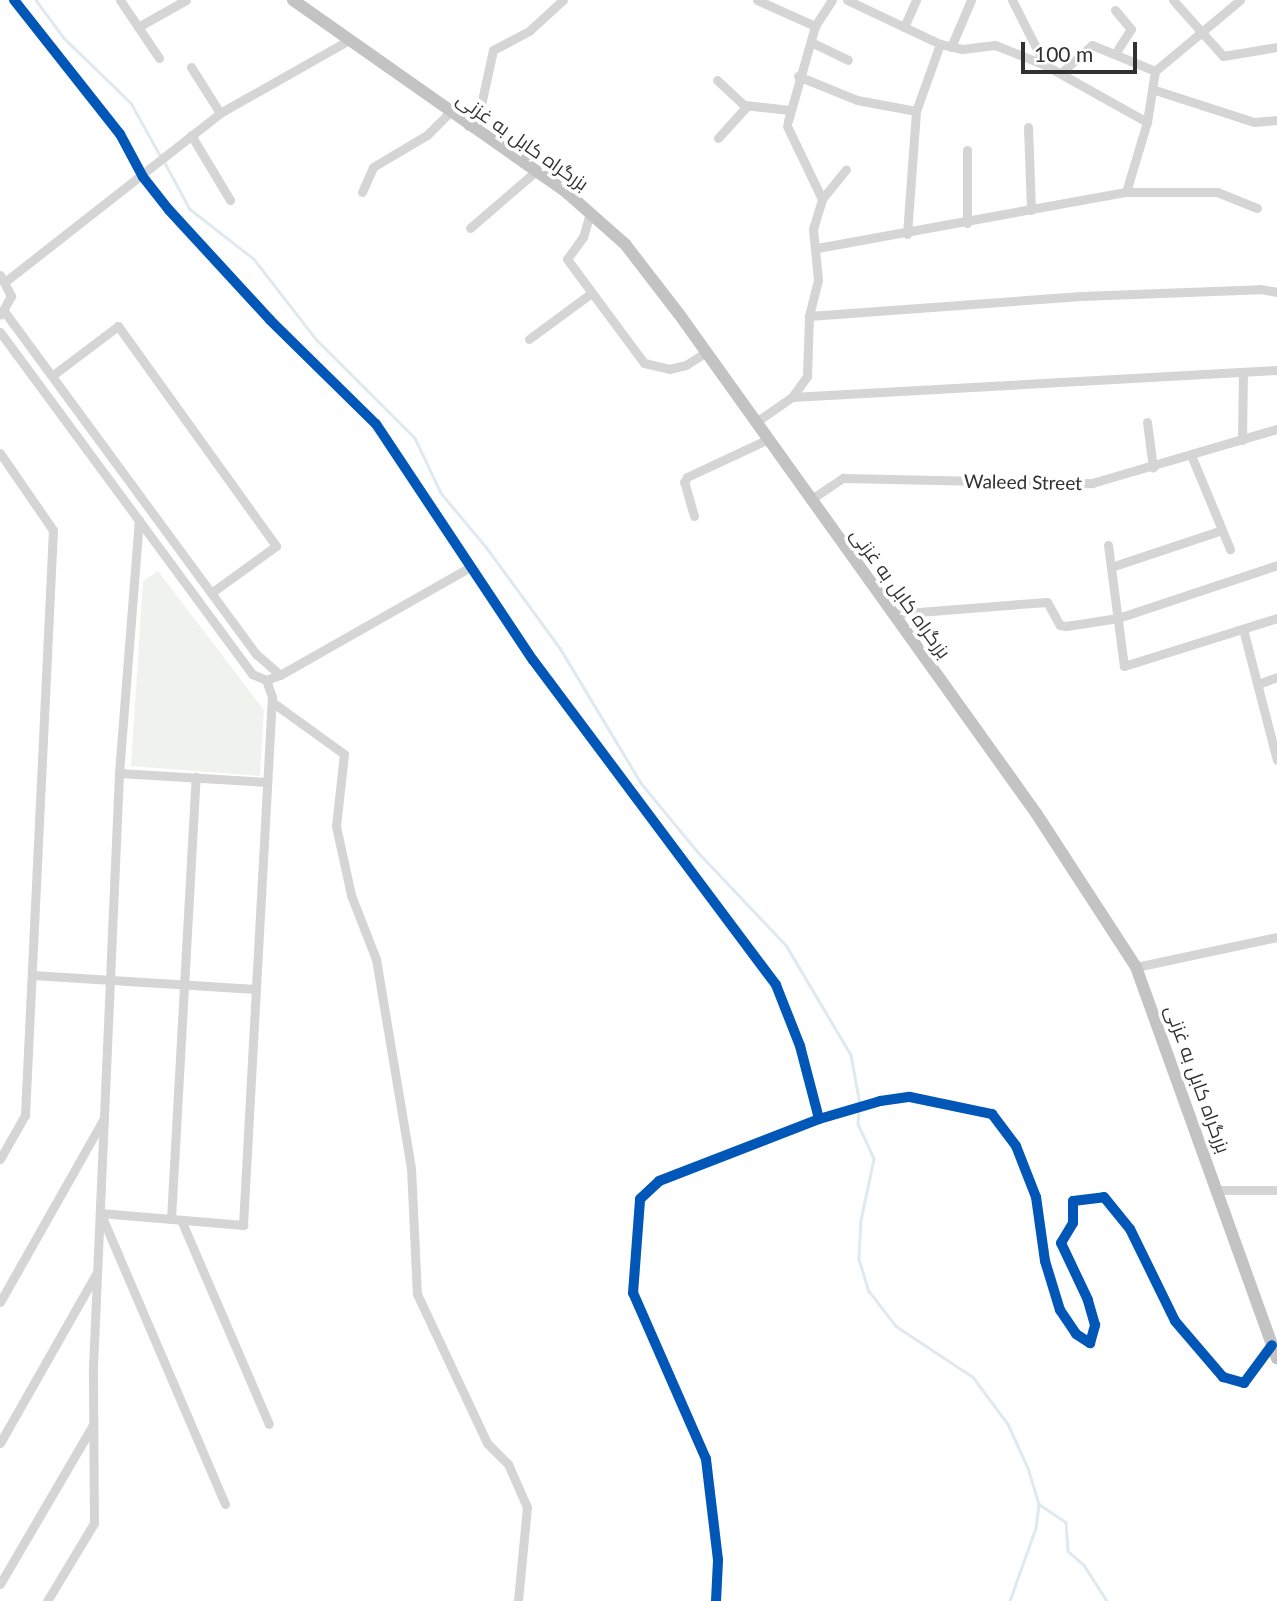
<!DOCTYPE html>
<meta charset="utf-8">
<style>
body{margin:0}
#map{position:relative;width:1277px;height:1601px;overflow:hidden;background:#fff;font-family:Lato,Cairo,sans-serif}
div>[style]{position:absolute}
.green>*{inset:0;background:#f0f3ed}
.stream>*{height:2.5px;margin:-1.25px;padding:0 1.25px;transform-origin:1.25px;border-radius:1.25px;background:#dee9f0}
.minor>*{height:9px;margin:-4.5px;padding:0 4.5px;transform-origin:4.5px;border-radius:4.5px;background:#d5d5d5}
.highway>*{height:12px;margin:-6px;padding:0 6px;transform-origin:6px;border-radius:6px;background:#c3c3c3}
.cycleway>*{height:10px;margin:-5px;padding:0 5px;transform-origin:5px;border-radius:5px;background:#0057b8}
span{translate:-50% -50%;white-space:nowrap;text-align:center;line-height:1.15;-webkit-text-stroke:7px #fff;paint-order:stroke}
.street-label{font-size:19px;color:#313131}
.scale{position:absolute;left:1021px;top:42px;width:116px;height:32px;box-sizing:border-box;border:4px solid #313131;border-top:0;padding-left:9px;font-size:21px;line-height:24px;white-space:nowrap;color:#313131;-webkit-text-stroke:5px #fff;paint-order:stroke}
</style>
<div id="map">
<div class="green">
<div style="clip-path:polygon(158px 571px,264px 710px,260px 776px,131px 766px,143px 581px)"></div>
</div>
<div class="stream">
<div style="left:36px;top:0;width:47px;rotate:53.6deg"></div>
<div style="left:64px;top:38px;width:93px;rotate:44.1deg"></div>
<div style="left:131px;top:103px;width:60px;rotate:60.9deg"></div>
<div style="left:164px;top:161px;width:55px;rotate:61.6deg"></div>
<div style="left:190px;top:209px;width:81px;rotate:38deg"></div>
<div style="left:254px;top:259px;width:101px;rotate:52.2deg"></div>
<div style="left:316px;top:339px;width:140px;rotate:45deg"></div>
<div style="left:415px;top:438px;width:61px;rotate:64.7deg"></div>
<div style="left:441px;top:493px;width:72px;rotate:50.1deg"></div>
<div style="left:487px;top:548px;width:124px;rotate:53.9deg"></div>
<div style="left:560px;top:648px;width:157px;rotate:59deg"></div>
<div style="left:641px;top:783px;width:88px;rotate:50.5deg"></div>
<div style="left:697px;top:851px;width:129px;rotate:46.6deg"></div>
<div style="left:786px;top:945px;width:128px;rotate:59.4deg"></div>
<div style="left:851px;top:1055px;width:50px;rotate:79.6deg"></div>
<div style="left:859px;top:1110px;width:14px;rotate:94deg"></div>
<div style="left:858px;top:1124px;width:38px;rotate:65deg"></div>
<div style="left:874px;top:1159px;width:62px;rotate:102deg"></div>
<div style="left:861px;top:1220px;width:39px;rotate:93deg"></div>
<div style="left:859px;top:1259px;width:34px;rotate:73deg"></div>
<div style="left:869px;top:1291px;width:44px;rotate:52.4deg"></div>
<div style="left:896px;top:1326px;width:92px;rotate:33.5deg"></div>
<div style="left:973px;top:1377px;width:59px;rotate:53.3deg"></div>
<div style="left:1008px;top:1424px;width:48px;rotate:65.6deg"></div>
<div style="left:1028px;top:1468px;width:38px;rotate:73deg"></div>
<div style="left:1039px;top:1504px;width:24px;rotate:97deg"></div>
<div style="left:1036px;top:1528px;width:77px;rotate:109.6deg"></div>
<div style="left:1039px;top:1504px;width:32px;rotate:34deg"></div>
<div style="left:1066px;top:1522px;width:29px;rotate:86deg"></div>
<div style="left:1068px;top:1551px;width:21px;rotate:41deg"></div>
<div style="left:1084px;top:1565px;width:43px;rotate:57.4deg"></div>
</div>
<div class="minor">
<div style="left:14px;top:0;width:171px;rotate:51.7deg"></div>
<div style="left:120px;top:134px;width:49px;rotate:61.9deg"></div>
<div style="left:143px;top:177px;width:42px;rotate:51.8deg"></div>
<div style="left:169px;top:210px;width:149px;rotate:47.4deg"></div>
<div style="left:270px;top:320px;width:148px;rotate:44.5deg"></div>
<div style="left:376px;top:424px;width:283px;rotate:56.4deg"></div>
<div style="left:533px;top:660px;width:406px;rotate:53.2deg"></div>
<div style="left:776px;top:985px;width:66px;rotate:68.5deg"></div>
<div style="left:800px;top:1046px;width:75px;rotate:75.4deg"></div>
<div style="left:120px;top:0;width:70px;rotate:56.1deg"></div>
<div style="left:757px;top:0;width:64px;rotate:24.1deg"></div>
<div style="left:847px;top:0;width:103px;rotate:25.3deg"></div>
<div style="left:940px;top:44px;width:23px;rotate:13deg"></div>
<div style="left:962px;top:49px;width:33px;rotate:-7deg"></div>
<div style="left:995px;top:45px;width:54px;rotate:21.8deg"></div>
<div style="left:1045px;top:65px;width:117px;rotate:29.2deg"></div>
<div style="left:1012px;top:0;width:73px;rotate:63.1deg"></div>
<div style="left:1173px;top:0;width:75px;rotate:48.2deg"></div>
<div style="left:1223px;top:56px;width:55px;rotate:-9.5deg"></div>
<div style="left:1115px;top:10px;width:25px;rotate:50deg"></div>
<div style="left:1131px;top:29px;width:27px;rotate:123deg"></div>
<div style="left:138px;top:27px;width:55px;rotate:-29.4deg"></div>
<div style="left:904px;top:27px;width:30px;rotate:-66deg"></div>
<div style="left:811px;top:42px;width:41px;rotate:25.9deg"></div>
<div style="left:951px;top:47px;width:51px;rotate:-66.9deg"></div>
<div style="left:191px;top:67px;width:54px;rotate:57.8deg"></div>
<div style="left:1062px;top:72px;width:40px;rotate:-42deg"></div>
<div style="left:1092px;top:45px;width:68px;rotate:22.4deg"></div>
<div style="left:798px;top:76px;width:64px;rotate:22.1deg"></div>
<div style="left:857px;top:100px;width:60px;rotate:10.6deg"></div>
<div style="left:717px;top:80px;width:37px;rotate:43deg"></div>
<div style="left:744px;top:105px;width:46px;rotate:6.2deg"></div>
<div style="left:1155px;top:90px;width:104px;rotate:17.9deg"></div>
<div style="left:1254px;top:122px;width:23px;rotate:-5deg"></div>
<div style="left:788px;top:121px;width:99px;rotate:-74.1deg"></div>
<div style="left:815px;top:26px;width:31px;rotate:-57deg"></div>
<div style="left:468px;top:126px;width:25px;rotate:-58deg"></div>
<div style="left:481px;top:105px;width:56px;rotate:-77.7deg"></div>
<div style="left:493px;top:50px;width:41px;rotate:-27.8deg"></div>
<div style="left:529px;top:31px;width:46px;rotate:-42.4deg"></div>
<div style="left:787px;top:126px;width:81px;rotate:64.4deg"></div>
<div style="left:1028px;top:127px;width:83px;rotate:87.9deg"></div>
<div style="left:191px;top:135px;width:76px;rotate:59deg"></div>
<div style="left:718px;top:138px;width:43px;rotate:-47.8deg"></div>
<div style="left:967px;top:150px;width:73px;rotate:90deg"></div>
<div style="left:362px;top:192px;width:27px;rotate:-66deg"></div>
<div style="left:373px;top:167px;width:63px;rotate:-30.7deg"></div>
<div style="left:427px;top:135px;width:31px;rotate:-45deg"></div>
<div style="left:1126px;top:192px;width:73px;rotate:-73.3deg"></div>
<div style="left:1147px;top:122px;width:52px;rotate:-81.1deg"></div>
<div style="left:1155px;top:71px;width:111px;rotate:-39.9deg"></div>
<div style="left:590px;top:213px;width:25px;rotate:106deg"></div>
<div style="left:583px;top:237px;width:27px;rotate:126deg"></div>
<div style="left:567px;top:259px;width:129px;rotate:53.5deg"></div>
<div style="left:644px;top:363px;width:26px;rotate:13deg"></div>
<div style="left:669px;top:369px;width:17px;rotate:-13deg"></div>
<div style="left:686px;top:365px;width:24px;rotate:-33deg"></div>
<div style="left:470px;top:228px;width:87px;rotate:-40.8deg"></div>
<div style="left:907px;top:234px;width:123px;rotate:-85.8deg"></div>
<div style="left:916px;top:111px;width:71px;rotate:-70.3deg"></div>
<div style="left:817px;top:248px;width:314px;rotate:-10.3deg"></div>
<div style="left:1126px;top:192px;width:91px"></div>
<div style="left:1217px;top:192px;width:43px;rotate:21.8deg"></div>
<div style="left:0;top:275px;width:24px;rotate:62deg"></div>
<div style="left:11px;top:296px;width:21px;rotate:119deg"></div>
<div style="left:6px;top:281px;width:272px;rotate:-38.1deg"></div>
<div style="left:220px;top:113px;width:148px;rotate:-29.5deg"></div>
<div style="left:4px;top:311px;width:426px;rotate:53.7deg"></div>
<div style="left:256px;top:654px;width:32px;rotate:41deg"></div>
<div style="left:809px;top:316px;width:273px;rotate:-4.2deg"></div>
<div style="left:1081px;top:296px;width:179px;rotate:-2.2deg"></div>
<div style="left:1260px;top:289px;width:17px;rotate:10deg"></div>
<div style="left:0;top:332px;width:425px;rotate:53.6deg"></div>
<div style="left:252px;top:674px;width:15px;rotate:23deg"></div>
<div style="left:266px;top:680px;width:15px;rotate:-20deg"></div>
<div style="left:280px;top:675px;width:216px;rotate:-29.6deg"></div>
<div style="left:529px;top:339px;width:76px;rotate:-36.4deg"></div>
<div style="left:53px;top:375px;width:81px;rotate:-37deg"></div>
<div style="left:118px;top:326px;width:271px;rotate:54.3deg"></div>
<div style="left:276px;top:546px;width:80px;rotate:144.1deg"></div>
<div style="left:792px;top:397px;width:486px;rotate:-3.2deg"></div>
<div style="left:756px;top:422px;width:44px;rotate:-34.8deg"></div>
<div style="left:792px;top:397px;width:26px;rotate:-54deg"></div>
<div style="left:807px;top:376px;width:60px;rotate:-88.1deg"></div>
<div style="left:809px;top:316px;width:37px;rotate:-76deg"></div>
<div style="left:818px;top:280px;width:51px;rotate:-95.6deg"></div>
<div style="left:813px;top:229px;width:31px;rotate:-73deg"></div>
<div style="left:822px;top:199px;width:38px;rotate:-51deg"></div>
<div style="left:1147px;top:422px;width:46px;rotate:82.6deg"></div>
<div style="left:1242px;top:440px;width:68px;rotate:-89.2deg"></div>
<div style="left:0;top:453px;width:93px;rotate:55.5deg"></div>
<div style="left:53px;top:530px;width:586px;rotate:92.74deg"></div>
<div style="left:25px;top:1115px;width:51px;rotate:119.6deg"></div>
<div style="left:1191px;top:455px;width:102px;rotate:67.5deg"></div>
<div style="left:810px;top:500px;width:40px;rotate:-34deg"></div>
<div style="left:843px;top:478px;width:249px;rotate:1.2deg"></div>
<div style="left:1092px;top:483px;width:193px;rotate:-16.3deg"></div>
<div style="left:694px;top:516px;width:35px;rotate:-106deg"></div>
<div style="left:684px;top:482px;width:6px;rotate:-59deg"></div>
<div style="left:687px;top:477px;width:89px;rotate:-25.1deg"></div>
<div style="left:1108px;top:545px;width:122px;rotate:82.5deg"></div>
<div style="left:1124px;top:666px;width:160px;rotate:-17.4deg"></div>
<div style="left:1111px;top:567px;width:117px;rotate:-18.4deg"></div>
<div style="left:893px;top:614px;width:154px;rotate:-4.5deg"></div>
<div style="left:1047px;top:602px;width:26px;rotate:61deg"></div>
<div style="left:1060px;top:625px;width:6px;rotate:9deg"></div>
<div style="left:1066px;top:626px;width:53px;rotate:-8.7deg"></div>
<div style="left:1118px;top:618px;width:168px;rotate:-18.4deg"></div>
<div style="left:1243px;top:629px;width:135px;rotate:75.5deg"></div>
<div style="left:1258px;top:684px;width:20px;rotate:-20deg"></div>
<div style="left:272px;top:702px;width:89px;rotate:35.8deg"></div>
<div style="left:344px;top:754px;width:72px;rotate:96.3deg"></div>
<div style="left:336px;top:826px;width:71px;rotate:77.7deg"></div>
<div style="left:351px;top:895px;width:69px;rotate:68.7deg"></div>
<div style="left:376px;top:959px;width:212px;rotate:80.5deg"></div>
<div style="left:411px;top:1168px;width:126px;rotate:87.3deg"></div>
<div style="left:417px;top:1294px;width:165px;rotate:64.8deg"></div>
<div style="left:487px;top:1443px;width:30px;rotate:45deg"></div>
<div style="left:508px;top:1464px;width:47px;rotate:66.2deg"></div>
<div style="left:527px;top:1507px;width:94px;rotate:95.5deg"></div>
<div style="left:119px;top:773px;width:148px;rotate:3.5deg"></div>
<div style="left:1136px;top:967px;width:144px;rotate:-12deg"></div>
<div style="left:32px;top:975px;width:224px;rotate:3.6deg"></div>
<div style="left:1218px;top:1190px;width:59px"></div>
<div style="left:171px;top:1219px;width:443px;rotate:-86.8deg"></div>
<div style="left:181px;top:1220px;width:222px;rotate:66.7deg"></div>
<div style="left:0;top:1302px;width:211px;rotate:-60.5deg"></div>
<div style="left:0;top:1443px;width:194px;rotate:-60.4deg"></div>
<div style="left:225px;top:1504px;width:317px;rotate:-113.2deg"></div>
<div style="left:100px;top:1213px;width:144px;rotate:4.8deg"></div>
<div style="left:243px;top:1225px;width:529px;rotate:-86.86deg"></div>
<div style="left:272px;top:697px;width:18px;rotate:-109deg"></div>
<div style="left:0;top:1584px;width:184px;rotate:-59.7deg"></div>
<div style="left:47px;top:1601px;width:91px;rotate:-58.9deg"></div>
<div style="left:94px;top:1523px;width:156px;rotate:-90.4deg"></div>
<div style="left:93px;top:1367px;width:595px;rotate:-87.49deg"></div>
<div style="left:119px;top:773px;width:254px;rotate:-85.5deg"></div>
<div style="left:716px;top:1601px;width:41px;rotate:-87.2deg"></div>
<div style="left:718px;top:1560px;width:102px;rotate:-96.8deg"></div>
<div style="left:706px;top:1459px;width:181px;rotate:-113.7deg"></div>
<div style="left:633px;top:1293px;width:94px;rotate:-85.7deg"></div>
<div style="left:640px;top:1199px;width:26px;rotate:-43deg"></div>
<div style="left:659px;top:1181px;width:172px;rotate:-21.2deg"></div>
<div style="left:819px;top:1119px;width:64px;rotate:-16.4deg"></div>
<div style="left:880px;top:1101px;width:30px;rotate:-8deg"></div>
<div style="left:910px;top:1097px;width:84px;rotate:11.7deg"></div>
<div style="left:992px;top:1114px;width:40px;rotate:53deg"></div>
<div style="left:1016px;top:1146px;width:55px;rotate:68.6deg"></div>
<div style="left:1036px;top:1197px;width:65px;rotate:82deg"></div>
<div style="left:1045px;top:1261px;width:51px;rotate:73deg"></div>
<div style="left:1060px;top:1310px;width:29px;rotate:56deg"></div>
<div style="left:1076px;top:1334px;width:17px;rotate:33deg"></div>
<div style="left:1090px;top:1343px;width:19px;rotate:-74deg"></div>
<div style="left:1095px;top:1325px;width:26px;rotate:-106deg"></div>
<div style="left:1088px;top:1300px;width:63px;rotate:-115.3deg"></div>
<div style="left:1061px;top:1243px;width:23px;rotate:-59deg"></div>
<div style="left:1073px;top:1223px;width:22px;rotate:-90deg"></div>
<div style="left:1073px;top:1201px;width:31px;rotate:-7deg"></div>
<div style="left:1104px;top:1197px;width:41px;rotate:50.9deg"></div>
<div style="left:1130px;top:1229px;width:102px;rotate:63.9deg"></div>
<div style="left:1175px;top:1321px;width:74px;rotate:49.4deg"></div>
<div style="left:1223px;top:1377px;width:22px;rotate:16deg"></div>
<div style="left:1244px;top:1383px;width:47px;rotate:-53.6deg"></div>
</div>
<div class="highway">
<div style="left:293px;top:0;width:332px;rotate:35.1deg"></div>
<div style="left:565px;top:191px;width:80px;rotate:41.5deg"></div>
<div style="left:625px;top:244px;width:88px;rotate:52.4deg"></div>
<div style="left:679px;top:314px;width:614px;rotate:54.42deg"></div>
<div style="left:1036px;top:813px;width:184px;rotate:57deg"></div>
<div style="left:1136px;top:967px;width:416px;rotate:70.2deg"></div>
</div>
<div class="cycleway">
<div style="left:14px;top:0;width:171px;rotate:51.7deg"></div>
<div style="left:120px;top:134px;width:49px;rotate:61.9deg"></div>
<div style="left:143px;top:177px;width:42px;rotate:51.8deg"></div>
<div style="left:169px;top:210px;width:149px;rotate:47.4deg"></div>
<div style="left:270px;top:320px;width:148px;rotate:44.5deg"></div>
<div style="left:376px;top:424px;width:283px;rotate:56.4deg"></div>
<div style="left:533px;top:660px;width:406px;rotate:53.2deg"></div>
<div style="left:776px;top:985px;width:66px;rotate:68.5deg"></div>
<div style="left:800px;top:1046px;width:75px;rotate:75.4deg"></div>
<div style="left:716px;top:1601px;width:41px;rotate:-87.2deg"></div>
<div style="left:718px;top:1560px;width:102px;rotate:-96.8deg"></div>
<div style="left:706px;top:1459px;width:181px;rotate:-113.7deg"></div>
<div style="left:633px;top:1293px;width:94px;rotate:-85.7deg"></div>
<div style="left:640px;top:1199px;width:26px;rotate:-43deg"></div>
<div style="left:659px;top:1181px;width:172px;rotate:-21.2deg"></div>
<div style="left:819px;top:1119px;width:64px;rotate:-16.4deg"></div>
<div style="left:880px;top:1101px;width:30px;rotate:-8deg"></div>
<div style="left:910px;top:1097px;width:84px;rotate:11.7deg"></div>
<div style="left:992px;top:1114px;width:40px;rotate:53deg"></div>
<div style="left:1016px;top:1146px;width:55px;rotate:68.6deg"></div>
<div style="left:1036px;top:1197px;width:65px;rotate:82deg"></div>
<div style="left:1045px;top:1261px;width:51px;rotate:73deg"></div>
<div style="left:1060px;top:1310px;width:29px;rotate:56deg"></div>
<div style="left:1076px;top:1334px;width:17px;rotate:33deg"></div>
<div style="left:1090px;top:1343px;width:19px;rotate:-74deg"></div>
<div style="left:1095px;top:1325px;width:26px;rotate:-106deg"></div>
<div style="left:1088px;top:1300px;width:63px;rotate:-115.3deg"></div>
<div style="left:1061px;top:1243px;width:23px;rotate:-59deg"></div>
<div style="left:1073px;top:1223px;width:22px;rotate:-90deg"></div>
<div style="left:1073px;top:1201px;width:31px;rotate:-7deg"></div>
<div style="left:1104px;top:1197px;width:41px;rotate:50.9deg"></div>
<div style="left:1130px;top:1229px;width:102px;rotate:63.9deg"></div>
<div style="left:1175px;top:1321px;width:74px;rotate:49.4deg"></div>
<div style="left:1223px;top:1377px;width:22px;rotate:16deg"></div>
<div style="left:1244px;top:1383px;width:47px;rotate:-53.6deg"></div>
</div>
<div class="street-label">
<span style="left:523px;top:141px;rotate:35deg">بزرگراه کابل به غزنی</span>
<span style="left:1023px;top:482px;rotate:1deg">Waleed Street</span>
<span style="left:901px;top:593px;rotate:54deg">بزرگراه کابل به غزنی</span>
<span style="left:1198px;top:1079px;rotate:70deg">بزرگراه کابل به غزنی</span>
</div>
<div class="scale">100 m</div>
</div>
